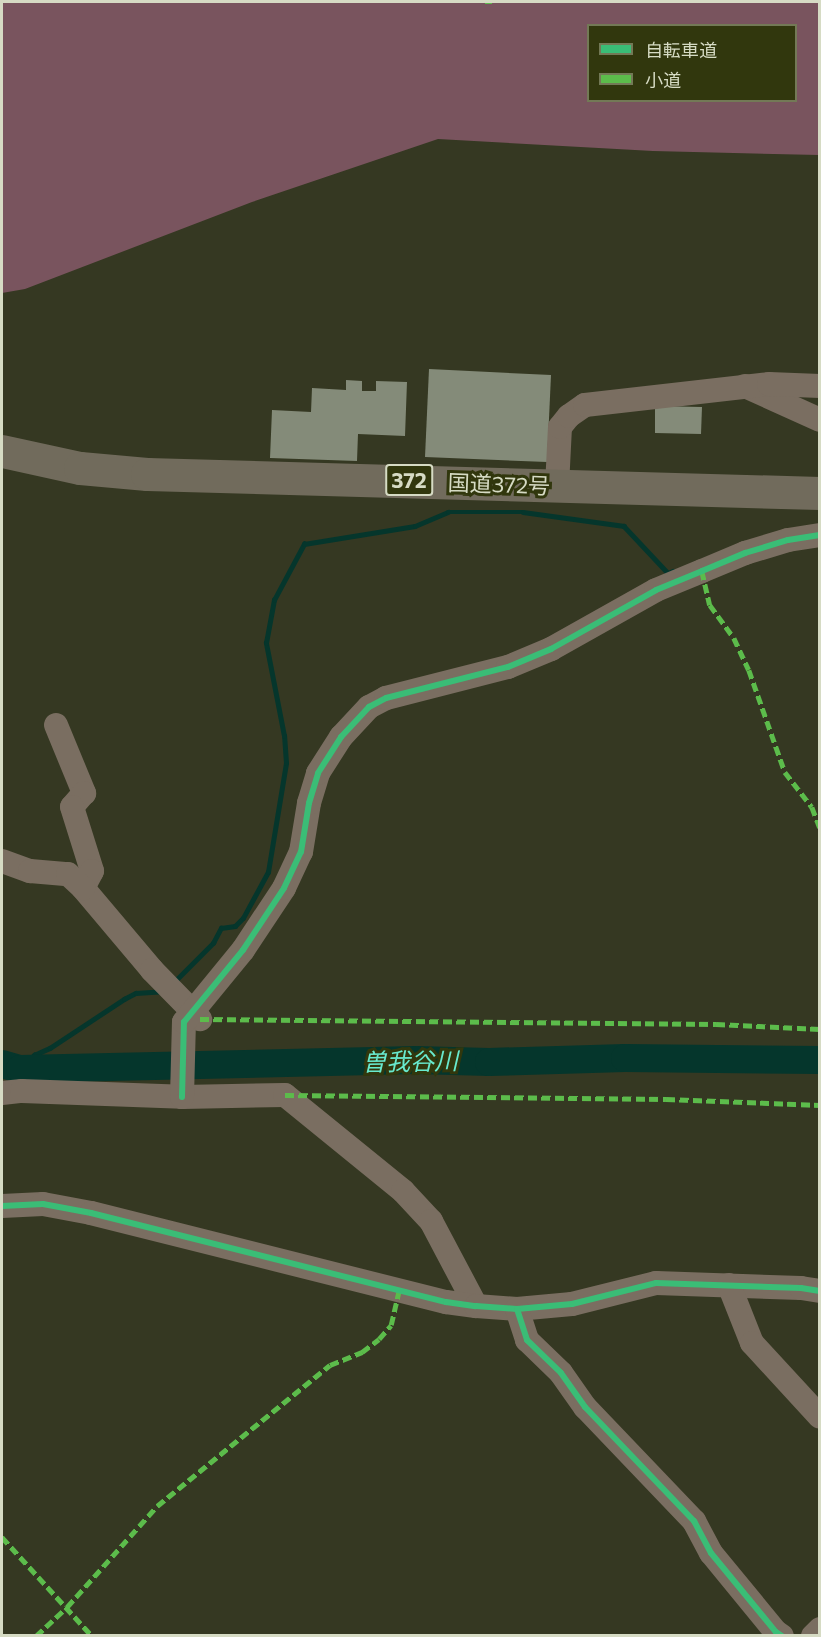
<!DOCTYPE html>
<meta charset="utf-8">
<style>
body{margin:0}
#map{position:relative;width:821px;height:1637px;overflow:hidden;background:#353822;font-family:Commissioner,"Noto Sans JP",sans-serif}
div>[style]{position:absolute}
.green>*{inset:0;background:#79545e}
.stream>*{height:4.5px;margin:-2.25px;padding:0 2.25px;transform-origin:2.25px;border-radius:2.25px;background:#05362c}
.river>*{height:28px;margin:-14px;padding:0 14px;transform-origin:14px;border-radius:14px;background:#05362c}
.building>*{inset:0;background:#848b79}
.minor>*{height:24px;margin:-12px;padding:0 12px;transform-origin:12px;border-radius:12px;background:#7a6e61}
.highway>*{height:33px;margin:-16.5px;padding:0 16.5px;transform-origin:16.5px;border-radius:16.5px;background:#716b5c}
.quiet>*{height:4.5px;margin-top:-2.25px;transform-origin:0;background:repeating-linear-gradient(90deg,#5cbc4b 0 9px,transparent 0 13.5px)}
.cycleway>*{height:6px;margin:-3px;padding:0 3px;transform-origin:3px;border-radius:3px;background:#3abd76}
span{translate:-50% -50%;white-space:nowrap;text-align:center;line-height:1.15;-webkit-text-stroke:6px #31370d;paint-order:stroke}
.shield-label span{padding:2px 4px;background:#31370d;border:2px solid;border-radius:4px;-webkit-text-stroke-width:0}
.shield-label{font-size:21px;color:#d6dbc4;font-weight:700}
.street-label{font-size:22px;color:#d6dbc4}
.water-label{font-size:24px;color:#68eace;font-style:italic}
.frame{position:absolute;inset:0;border:3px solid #d6dbc4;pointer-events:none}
.legend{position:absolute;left:587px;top:24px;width:210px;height:78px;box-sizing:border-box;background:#31370d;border:2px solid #737956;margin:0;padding:8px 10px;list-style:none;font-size:18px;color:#d6dbc4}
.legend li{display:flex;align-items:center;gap:12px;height:30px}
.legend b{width:30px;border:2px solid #737956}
</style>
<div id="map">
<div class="green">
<div style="clip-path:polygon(evenodd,2px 2px,819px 2px,819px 155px,653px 151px,438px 139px,252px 202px,25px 289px,2px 293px,2px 2px,588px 26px,796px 26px,796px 100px,588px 100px,588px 26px)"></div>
</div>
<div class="stream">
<div style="left:173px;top:983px;width:57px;rotate:-45deg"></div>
<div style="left:213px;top:943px;width:17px;rotate:-62deg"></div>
<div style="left:221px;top:928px;width:14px;rotate:-8deg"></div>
<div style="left:235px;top:926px;width:11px;rotate:-45deg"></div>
<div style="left:243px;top:918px;width:52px;rotate:-61.5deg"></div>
<div style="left:268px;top:872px;width:110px;rotate:-80.6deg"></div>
<div style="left:286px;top:763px;width:27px;rotate:-94deg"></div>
<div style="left:284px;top:736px;width:95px;rotate:-101deg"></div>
<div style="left:266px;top:643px;width:44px;rotate:-79.5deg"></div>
<div style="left:274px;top:600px;width:64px;rotate:-61.8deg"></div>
<div style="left:304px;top:544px;width:112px;rotate:-9.2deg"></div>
<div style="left:415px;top:526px;width:36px;rotate:-23deg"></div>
<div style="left:448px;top:512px;width:75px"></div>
<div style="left:523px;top:512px;width:102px;rotate:7.9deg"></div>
<div style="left:624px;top:526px;width:64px;rotate:46.9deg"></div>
<div style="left:668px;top:573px;width:5px;rotate:-22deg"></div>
<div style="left:20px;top:1069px;width:20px;rotate:-45deg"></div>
<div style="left:34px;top:1055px;width:17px;rotate:-24deg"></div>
<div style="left:50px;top:1048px;width:89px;rotate:-33.5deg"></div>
<div style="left:124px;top:999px;width:13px;rotate:-27deg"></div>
<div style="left:136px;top:993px;width:26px;rotate:-4deg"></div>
</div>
<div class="river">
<div style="left:2px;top:1064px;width:19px;rotate:16deg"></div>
<div style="left:20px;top:1069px;width:396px;rotate:-1.3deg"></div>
<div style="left:416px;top:1060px;width:73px;rotate:1.6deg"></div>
<div style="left:489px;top:1062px;width:136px;rotate:-1.7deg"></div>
<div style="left:625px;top:1058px;width:195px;rotate:0.6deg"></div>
</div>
<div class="building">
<div style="clip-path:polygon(429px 369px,551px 375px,547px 462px,425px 457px)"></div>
<div style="clip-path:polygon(346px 380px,362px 381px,362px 391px,376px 391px,376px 381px,407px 382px,405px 436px,358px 434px,357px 461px,270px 458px,272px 410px,311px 412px,312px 388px,346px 390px)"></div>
<div style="clip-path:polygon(655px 406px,702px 407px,701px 434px,655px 433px)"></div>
</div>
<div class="minor">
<div style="left:745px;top:386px;width:82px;rotate:24.4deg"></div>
<div style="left:557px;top:486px;width:59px;rotate:-87.1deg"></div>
<div style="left:560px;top:427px;width:14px;rotate:-51deg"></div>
<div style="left:569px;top:416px;width:19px;rotate:-35deg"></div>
<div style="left:585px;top:405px;width:185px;rotate:-6.5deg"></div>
<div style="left:769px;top:384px;width:51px;rotate:2.2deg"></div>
<div style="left:56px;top:725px;width:74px;rotate:67.6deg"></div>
<div style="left:84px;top:793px;width:18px;rotate:131deg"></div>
<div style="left:72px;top:807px;width:67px;rotate:72.6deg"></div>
<div style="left:92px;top:871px;width:19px;rotate:118deg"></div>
<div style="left:83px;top:888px;width:107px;rotate:49.9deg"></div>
<div style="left:152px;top:970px;width:69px;rotate:45.6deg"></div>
<div style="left:2px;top:861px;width:30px;rotate:20deg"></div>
<div style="left:30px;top:871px;width:38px;rotate:5deg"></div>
<div style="left:68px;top:874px;width:21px;rotate:43deg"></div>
<div style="left:2px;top:1093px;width:20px;rotate:-6deg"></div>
<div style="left:22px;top:1091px;width:160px;rotate:2.1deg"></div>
<div style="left:182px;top:1097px;width:103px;rotate:-1.1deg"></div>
<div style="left:285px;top:1095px;width:152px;rotate:39.1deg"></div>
<div style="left:403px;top:1191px;width:41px;rotate:47deg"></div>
<div style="left:431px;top:1221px;width:96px;rotate:62.1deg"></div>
<div style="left:182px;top:1097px;width:75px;rotate:-88.5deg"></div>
<div style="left:184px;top:1022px;width:93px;rotate:-50.7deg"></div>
<div style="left:243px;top:950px;width:74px;rotate:-56.5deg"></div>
<div style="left:284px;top:888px;width:40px;rotate:-65deg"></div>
<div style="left:301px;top:852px;width:50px;rotate:-80.7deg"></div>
<div style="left:309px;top:803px;width:31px;rotate:-73deg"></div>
<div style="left:318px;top:773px;width:43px;rotate:-57.4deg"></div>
<div style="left:341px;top:737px;width:41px;rotate:-47deg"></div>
<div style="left:369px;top:707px;width:19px;rotate:-28deg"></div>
<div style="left:386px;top:698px;width:126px;rotate:-14.3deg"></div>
<div style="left:508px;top:667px;width:47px;rotate:-22.7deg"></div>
<div style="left:551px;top:649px;width:120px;rotate:-29.3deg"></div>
<div style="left:656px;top:590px;width:50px;rotate:-22.4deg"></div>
<div style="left:702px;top:571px;width:47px;rotate:-22.7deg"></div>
<div style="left:745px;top:553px;width:45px;rotate:-16.8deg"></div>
<div style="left:788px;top:540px;width:32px;rotate:-9deg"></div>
<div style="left:2px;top:1206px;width:41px;rotate:-2.8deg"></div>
<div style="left:43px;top:1204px;width:49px;rotate:10.6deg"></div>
<div style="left:91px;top:1213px;width:366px;rotate:14.1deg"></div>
<div style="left:446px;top:1302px;width:30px;rotate:8deg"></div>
<div style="left:476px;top:1306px;width:41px;rotate:4.2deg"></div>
<div style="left:517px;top:1309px;width:55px;rotate:-5.2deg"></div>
<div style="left:572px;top:1304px;width:87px;rotate:-14deg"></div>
<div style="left:656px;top:1283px;width:145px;rotate:2deg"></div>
<div style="left:801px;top:1288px;width:19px;rotate:9deg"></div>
<div style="left:729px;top:1285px;width:62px;rotate:68.4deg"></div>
<div style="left:752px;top:1343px;width:100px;rotate:47.4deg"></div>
<div style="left:517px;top:1309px;width:33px;rotate:72deg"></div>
<div style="left:527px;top:1340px;width:47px;rotate:44.1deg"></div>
<div style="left:561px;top:1373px;width:42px;rotate:54.8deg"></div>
<div style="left:585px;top:1407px;width:158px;rotate:46.3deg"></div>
<div style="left:694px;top:1521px;width:36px;rotate:62deg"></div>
<div style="left:711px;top:1553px;width:102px;rotate:50.6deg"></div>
<div style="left:776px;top:1632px;width:7px;rotate:34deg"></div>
<div style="left:813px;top:1636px;width:10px;rotate:-45deg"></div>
</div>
<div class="highway">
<div style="left:2px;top:451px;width:80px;rotate:12.3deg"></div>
<div style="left:80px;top:468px;width:67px;rotate:5.1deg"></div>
<div style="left:147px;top:474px;width:673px;rotate:1.62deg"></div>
</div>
<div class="quiet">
<div style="left:485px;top:2px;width:7px"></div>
<div style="left:702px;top:571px;width:35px;rotate:77deg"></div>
<div style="left:710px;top:605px;width:41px;rotate:54deg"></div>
<div style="left:734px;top:638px;width:35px;rotate:65deg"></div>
<div style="left:749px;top:670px;width:108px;rotate:70.6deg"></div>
<div style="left:785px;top:772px;width:44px;rotate:52.4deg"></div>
<div style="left:812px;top:807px;width:22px;rotate:69deg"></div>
<div style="left:200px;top:1019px;width:516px;rotate:0.56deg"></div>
<div style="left:716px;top:1024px;width:104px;rotate:2.8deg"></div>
<div style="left:285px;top:1095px;width:381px;rotate:0.6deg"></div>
<div style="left:666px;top:1099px;width:154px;rotate:2.2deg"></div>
<div style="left:2px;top:1537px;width:134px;rotate:47.7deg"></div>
<div style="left:36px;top:1636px;width:42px;rotate:-43.1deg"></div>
<div style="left:67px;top:1607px;width:135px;rotate:-48.3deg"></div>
<div style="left:157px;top:1506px;width:223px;rotate:-39.2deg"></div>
<div style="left:330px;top:1365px;width:35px;rotate:-22deg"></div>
<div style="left:362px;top:1352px;width:21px;rotate:-37deg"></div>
<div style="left:379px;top:1339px;width:18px;rotate:-49deg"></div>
<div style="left:391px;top:1325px;width:36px;rotate:-77deg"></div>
</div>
<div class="cycleway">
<div style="left:182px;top:1097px;width:75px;rotate:-88.5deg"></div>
<div style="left:184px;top:1022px;width:93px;rotate:-50.7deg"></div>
<div style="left:243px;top:950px;width:74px;rotate:-56.5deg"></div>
<div style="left:284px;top:888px;width:40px;rotate:-65deg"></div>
<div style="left:301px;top:852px;width:50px;rotate:-80.7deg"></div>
<div style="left:309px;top:803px;width:31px;rotate:-73deg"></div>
<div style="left:318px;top:773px;width:43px;rotate:-57.4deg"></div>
<div style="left:341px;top:737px;width:41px;rotate:-47deg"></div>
<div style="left:369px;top:707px;width:19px;rotate:-28deg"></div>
<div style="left:386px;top:698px;width:126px;rotate:-14.3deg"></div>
<div style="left:508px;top:667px;width:47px;rotate:-22.7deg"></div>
<div style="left:551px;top:649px;width:120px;rotate:-29.3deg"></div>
<div style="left:656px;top:590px;width:50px;rotate:-22.4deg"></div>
<div style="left:702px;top:571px;width:47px;rotate:-22.7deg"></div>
<div style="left:745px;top:553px;width:45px;rotate:-16.8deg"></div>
<div style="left:788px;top:540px;width:32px;rotate:-9deg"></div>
<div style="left:2px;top:1206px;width:41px;rotate:-2.8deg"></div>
<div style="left:43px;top:1204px;width:49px;rotate:10.6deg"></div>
<div style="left:91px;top:1213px;width:366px;rotate:14.1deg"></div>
<div style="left:446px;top:1302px;width:30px;rotate:8deg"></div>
<div style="left:476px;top:1306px;width:41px;rotate:4.2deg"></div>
<div style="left:517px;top:1309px;width:55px;rotate:-5.2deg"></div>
<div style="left:572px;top:1304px;width:87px;rotate:-14deg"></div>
<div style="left:656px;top:1283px;width:145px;rotate:2deg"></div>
<div style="left:801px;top:1288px;width:19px;rotate:9deg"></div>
<div style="left:517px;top:1309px;width:33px;rotate:72deg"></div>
<div style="left:527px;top:1340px;width:47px;rotate:44.1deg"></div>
<div style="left:561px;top:1373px;width:42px;rotate:54.8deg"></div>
<div style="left:585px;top:1407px;width:158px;rotate:46.3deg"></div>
<div style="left:694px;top:1521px;width:36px;rotate:62deg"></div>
<div style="left:711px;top:1553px;width:102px;rotate:50.6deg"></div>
<div style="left:776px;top:1632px;width:7px;rotate:34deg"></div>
</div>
<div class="shield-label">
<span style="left:409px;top:480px">372</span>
</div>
<div class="street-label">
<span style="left:499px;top:484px;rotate:2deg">国道372号</span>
</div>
<div class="water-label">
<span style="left:410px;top:1061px;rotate:-1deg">曽我谷川</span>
</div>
<div class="frame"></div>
<ul class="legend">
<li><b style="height:8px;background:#3abd76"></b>自転車道</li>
<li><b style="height:8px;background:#5cbc4b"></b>小道</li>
</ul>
</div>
